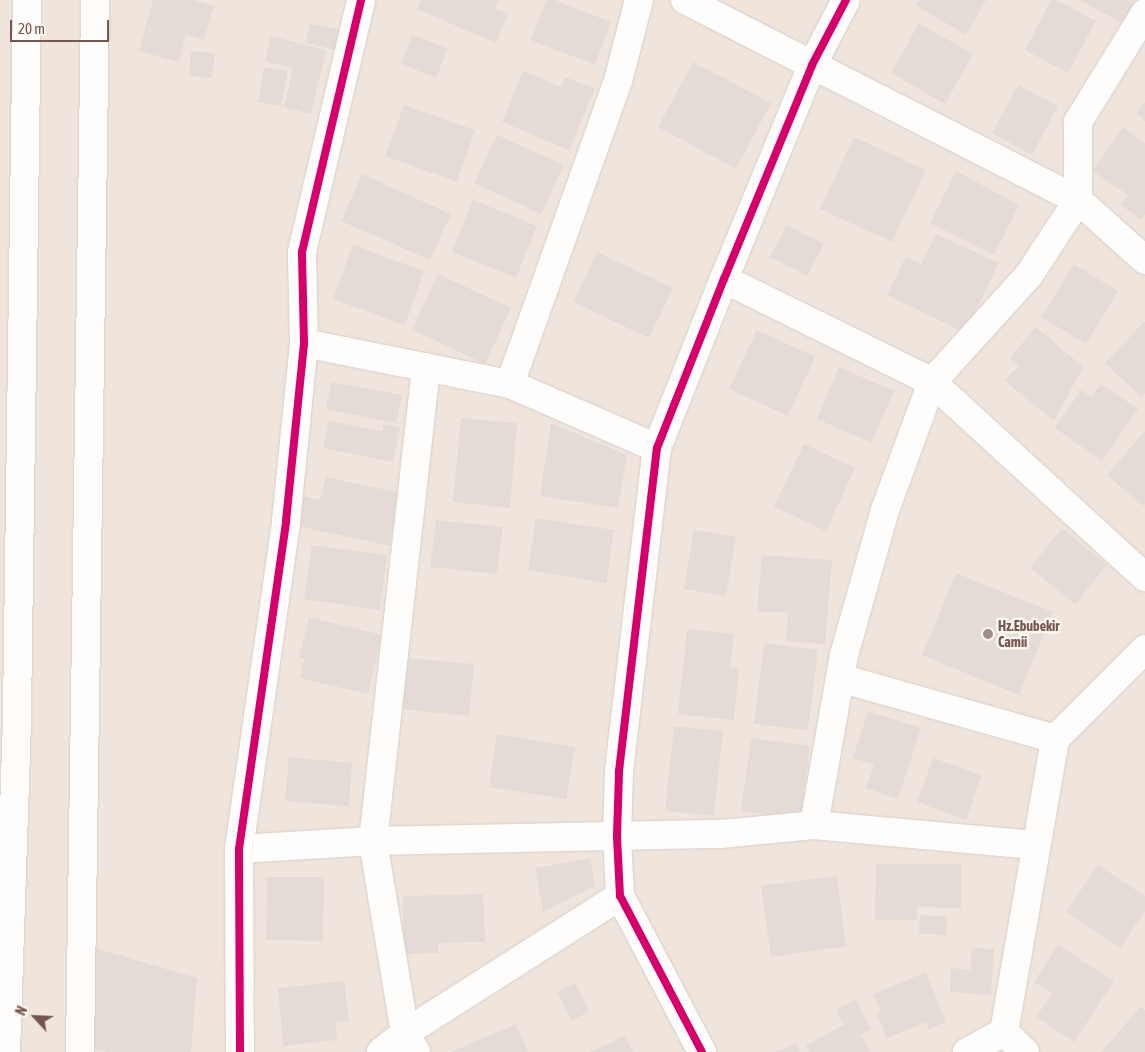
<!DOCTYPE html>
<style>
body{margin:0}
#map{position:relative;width:1145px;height:1052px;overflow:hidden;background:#f8f3ee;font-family:"Asap Condensed",sans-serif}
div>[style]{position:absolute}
.residential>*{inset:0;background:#f0e5dd}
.building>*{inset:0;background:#e4dbd6}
.roads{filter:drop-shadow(0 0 1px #d6cfcb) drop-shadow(0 0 1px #d6cfcb)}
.minor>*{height:28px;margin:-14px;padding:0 14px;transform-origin:14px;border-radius:14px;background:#fefdfc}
.secondary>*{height:28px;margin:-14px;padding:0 14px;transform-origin:14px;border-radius:14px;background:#fefdfc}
.cycleway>*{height:8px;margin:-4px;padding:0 4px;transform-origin:4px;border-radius:4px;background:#d6006c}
.dots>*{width:14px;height:14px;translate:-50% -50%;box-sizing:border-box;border:2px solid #fef7f1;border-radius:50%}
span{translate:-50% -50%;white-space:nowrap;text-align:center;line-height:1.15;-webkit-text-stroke:5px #fef7f1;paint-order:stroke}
.poi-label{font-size:14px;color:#745750;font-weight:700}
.left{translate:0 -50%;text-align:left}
.north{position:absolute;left:10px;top:992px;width:50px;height:50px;-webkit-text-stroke:4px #fef7f1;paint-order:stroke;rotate:295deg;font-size:14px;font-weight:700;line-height:20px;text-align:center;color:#745750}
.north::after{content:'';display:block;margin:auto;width:18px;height:22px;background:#745750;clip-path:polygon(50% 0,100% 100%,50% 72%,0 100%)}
.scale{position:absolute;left:10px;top:20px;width:99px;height:22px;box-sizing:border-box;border:2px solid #745750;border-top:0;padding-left:6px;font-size:15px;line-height:18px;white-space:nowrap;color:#745750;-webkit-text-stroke:4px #fef7f1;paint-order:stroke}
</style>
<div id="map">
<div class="residential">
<div style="clip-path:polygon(0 0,1145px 0,1145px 1052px,0 1052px)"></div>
</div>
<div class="building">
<div style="clip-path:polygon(153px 0,193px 0,214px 6px,204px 40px,186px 35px,179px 62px,139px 51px)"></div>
<div style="clip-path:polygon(421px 0,499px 0,495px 9px,508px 14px,496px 43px,417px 9px)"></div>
<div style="clip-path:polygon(546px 0,555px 0,611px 22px,595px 65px,531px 40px)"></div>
<div style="clip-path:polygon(919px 0,986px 0,966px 35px,915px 5px)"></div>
<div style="clip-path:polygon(1051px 0,1056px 0,1096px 21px,1068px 73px,1025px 50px)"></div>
<div style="clip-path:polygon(1079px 0,1127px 0,1135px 4px,1124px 24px)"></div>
<div style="clip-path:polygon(919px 23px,973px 54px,945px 104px,891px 73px)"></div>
<div style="clip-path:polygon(310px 24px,345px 31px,340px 51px,306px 43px)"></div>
<div style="clip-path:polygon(412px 35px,448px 48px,436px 78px,401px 64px)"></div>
<div style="clip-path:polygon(271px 36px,326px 50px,311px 114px,284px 107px,293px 68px,265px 61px)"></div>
<div style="clip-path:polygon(191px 51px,215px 53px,212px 78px,189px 76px)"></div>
<div style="clip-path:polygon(693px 62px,771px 103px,736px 169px,658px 127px)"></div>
<div style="clip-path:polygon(264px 67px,288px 71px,281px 106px,258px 102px)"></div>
<div style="clip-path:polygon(523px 71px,561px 87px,565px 77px,595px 89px,569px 150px,502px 122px)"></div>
<div style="clip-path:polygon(1018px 85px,1058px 106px,1032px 155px,992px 133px)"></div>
<div style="clip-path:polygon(1145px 102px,1145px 121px,1136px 114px)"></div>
<div style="clip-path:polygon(404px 105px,475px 130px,457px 182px,385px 156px)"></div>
<div style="clip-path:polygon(1123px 127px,1145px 143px,1145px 214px,1141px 220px,1121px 205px,1128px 195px,1092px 171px)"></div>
<div style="clip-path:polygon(497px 135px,564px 165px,541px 214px,474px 183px)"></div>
<div style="clip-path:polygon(854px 137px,926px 170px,892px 242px,820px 209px)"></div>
<div style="clip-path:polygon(956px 171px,1019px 205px,994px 255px,930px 223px)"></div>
<div style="clip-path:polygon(362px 174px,451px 214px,430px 260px,341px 221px)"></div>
<div style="clip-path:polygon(473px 200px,537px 226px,516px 278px,452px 252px)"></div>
<div style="clip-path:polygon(787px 225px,824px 244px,807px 276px,770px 257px)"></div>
<div style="clip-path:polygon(936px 234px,999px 263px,965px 333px,887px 295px,906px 256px,921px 264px)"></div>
<div style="clip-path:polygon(353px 245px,424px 271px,405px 325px,333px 299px)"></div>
<div style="clip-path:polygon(597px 252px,673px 288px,649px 338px,573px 302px)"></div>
<div style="clip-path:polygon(1074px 264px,1118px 291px,1086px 344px,1041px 317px)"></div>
<div style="clip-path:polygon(438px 274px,511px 308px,485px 364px,412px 330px)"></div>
<div style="clip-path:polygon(1145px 321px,1145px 393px,1141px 397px,1105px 363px)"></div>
<div style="clip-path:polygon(1036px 327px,1083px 367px,1054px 421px,1005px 381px,1019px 365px,1010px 358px)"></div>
<div style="clip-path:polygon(757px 330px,815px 357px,788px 416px,729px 389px)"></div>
<div style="clip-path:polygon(839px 367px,894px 391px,871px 443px,817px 419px)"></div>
<div style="clip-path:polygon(331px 382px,402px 395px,396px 423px,326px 409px)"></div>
<div style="clip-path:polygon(1101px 384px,1138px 409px,1102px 461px,1055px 428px,1081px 390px,1091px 397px)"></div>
<div style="clip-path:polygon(461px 418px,517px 423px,510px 508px,453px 502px)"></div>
<div style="clip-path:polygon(329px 421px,382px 431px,383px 424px,400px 427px,393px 462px,323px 448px)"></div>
<div style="clip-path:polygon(551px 423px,627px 455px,618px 508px,540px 496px)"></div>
<div style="clip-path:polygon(1145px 431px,1145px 504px,1143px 506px,1107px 475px)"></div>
<div style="clip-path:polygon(804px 444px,855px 468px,826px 531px,774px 507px)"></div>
<div style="clip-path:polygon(326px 477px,401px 493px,390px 546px,293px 525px,299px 495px,320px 500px)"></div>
<div style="clip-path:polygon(536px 518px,614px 530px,606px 583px,528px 570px)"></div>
<div style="clip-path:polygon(436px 520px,503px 527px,497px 574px,430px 567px)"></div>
<div style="clip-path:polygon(1062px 528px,1107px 565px,1075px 604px,1030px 568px)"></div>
<div style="clip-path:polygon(694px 530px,736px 537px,726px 596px,684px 589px)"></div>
<div style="clip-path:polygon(312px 545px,387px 555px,380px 610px,304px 599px)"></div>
<div style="clip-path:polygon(762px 555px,832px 560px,825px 644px,786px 641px,788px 613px,757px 611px)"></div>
<div style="clip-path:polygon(956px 573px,1053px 612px,1019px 695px,922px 655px)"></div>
<div style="clip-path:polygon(309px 617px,382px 635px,368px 694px,300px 678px,304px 659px,299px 658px)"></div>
<div style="clip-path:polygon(687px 629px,734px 634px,730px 667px,739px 668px,734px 720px,678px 714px)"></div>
<div style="clip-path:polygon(764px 643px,818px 650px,808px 730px,754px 724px)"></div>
<div style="clip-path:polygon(406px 658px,474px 664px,469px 716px,400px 709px)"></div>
<div style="clip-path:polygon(868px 711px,921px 728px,898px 799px,866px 788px,874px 765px,853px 758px)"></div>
<div style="clip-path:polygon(674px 726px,723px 731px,714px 816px,665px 811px)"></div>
<div style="clip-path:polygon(497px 734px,575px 747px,566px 799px,489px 787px)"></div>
<div style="clip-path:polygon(751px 738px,810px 746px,800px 819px,741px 811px)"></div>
<div style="clip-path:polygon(289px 757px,352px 763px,349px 806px,285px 801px)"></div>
<div style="clip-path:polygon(933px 758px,982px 775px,966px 820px,917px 802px)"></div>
<div style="clip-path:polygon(590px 858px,595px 886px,543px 912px,535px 868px)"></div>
<div style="clip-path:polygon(876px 864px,961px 864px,961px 908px,917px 907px,917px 920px,875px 920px)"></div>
<div style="clip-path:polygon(1098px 865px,1145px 896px,1145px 911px,1120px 948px,1066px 912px)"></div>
<div style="clip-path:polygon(837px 876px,846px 946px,771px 957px,761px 886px)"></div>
<div style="clip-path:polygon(267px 877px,324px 877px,323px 941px,266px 940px)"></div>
<div style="clip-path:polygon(483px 894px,485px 942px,438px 943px,438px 953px,403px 954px,403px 896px)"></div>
<div style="clip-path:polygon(920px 915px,947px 916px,946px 935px,919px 934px)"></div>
<div style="clip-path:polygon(1058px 945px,1114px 981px,1074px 1042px,1036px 1017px,1052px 994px,1034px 982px)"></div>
<div style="clip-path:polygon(95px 948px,197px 978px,191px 1052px,108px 1052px,89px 1047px)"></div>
<div style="clip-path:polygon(972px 948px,994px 949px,991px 995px,950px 992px,951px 968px,970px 970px)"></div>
<div style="clip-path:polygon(926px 972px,946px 1022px,929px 1029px,926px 1022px,887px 1038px,877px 1014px,881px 1012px,873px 994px)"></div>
<div style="clip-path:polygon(344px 981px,349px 1021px,335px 1022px,337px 1040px,283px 1046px,278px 988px)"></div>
<div style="clip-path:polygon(575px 983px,589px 1011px,572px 1021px,557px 992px)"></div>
<div style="clip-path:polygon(856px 999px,871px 1029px,861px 1035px,870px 1052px,809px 1052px,806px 1045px,844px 1025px,836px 1010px)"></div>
<div style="clip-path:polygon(1141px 1006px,1145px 1010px,1145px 1052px,1101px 1052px)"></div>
<div style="clip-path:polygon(516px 1024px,528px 1052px,451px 1052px)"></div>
<div style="clip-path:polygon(625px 1036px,633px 1052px,590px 1052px)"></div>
<div style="clip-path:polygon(796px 1043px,800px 1052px,776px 1052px)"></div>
</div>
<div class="roads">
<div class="minor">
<div style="left:685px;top:0;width:441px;rotate:27deg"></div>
<div style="left:1078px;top:200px;width:90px;rotate:41.8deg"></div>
<div style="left:724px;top:279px;width:232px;rotate:26.3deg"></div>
<div style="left:932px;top:382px;width:289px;rotate:42.5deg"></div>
<div style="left:304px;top:343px;width:210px;rotate:11.3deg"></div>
<div style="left:510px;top:384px;width:160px;rotate:23.5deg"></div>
<div style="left:510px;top:384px;width:322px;rotate:-70.4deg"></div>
<div style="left:618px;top:81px;width:84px;rotate:-75.5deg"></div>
<div style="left:840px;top:678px;width:223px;rotate:15.8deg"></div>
<div style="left:814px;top:825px;width:173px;rotate:-80deg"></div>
<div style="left:844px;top:655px;width:151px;rotate:-74.2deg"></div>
<div style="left:885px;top:510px;width:136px;rotate:-69.8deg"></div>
<div style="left:932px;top:382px;width:144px;rotate:-47.8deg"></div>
<div style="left:1029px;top:275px;width:90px;rotate:-56.8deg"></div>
<div style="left:1078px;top:200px;width:78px;rotate:-90deg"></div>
<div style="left:1078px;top:122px;width:128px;rotate:-58.4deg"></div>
<div style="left:239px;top:849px;width:134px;rotate:-3.4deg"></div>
<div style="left:373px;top:841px;width:348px;rotate:-1.2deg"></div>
<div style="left:721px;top:834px;width:93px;rotate:-5.5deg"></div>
<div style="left:814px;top:825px;width:221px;rotate:5.2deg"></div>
<div style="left:1004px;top:1032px;width:297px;rotate:-80.1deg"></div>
<div style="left:1055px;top:739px;width:127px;rotate:-45deg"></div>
<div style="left:1004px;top:1032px;width:29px;rotate:44deg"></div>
<div style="left:240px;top:1052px;width:203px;rotate:-90.3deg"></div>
<div style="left:239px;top:849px;width:331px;rotate:-81.8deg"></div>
<div style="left:286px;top:521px;width:179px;rotate:-84.2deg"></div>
<div style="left:304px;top:343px;width:91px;rotate:-91.3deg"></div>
<div style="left:302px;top:252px;width:259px;rotate:-76.8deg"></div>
<div style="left:381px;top:1052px;width:31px;rotate:-38deg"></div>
<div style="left:405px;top:1033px;width:255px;rotate:-32.5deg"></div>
<div style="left:416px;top:1052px;width:22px;rotate:-120deg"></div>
<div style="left:405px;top:1033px;width:195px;rotate:-99.5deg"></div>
<div style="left:373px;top:841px;width:476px;rotate:-83.6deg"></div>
<div style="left:702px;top:1052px;width:176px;rotate:-117.7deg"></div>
<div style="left:620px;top:896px;width:60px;rotate:-92.9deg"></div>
<div style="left:617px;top:836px;width:65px;rotate:-88.2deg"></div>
<div style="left:619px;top:771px;width:325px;rotate:-83.3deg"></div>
<div style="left:657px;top:448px;width:182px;rotate:-68.4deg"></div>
<div style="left:724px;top:279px;width:231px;rotate:-67.6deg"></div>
<div style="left:812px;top:65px;width:73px;rotate:-62.4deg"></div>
<div style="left:967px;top:1052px;width:42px;rotate:-28.4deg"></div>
</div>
<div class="secondary">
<div style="left:6px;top:1052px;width:338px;rotate:-88.1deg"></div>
<div style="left:17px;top:714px;width:714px;rotate:-89.2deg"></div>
<div style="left:80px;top:1052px;width:1052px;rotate:-89.18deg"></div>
</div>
</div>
<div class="cycleway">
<div style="left:240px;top:1052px;width:203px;rotate:-90.3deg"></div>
<div style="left:239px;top:849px;width:331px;rotate:-81.8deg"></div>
<div style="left:286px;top:521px;width:179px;rotate:-84.2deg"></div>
<div style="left:304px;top:343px;width:91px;rotate:-91.3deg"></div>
<div style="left:302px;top:252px;width:259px;rotate:-76.8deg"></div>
<div style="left:702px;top:1052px;width:176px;rotate:-117.7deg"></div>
<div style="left:620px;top:896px;width:60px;rotate:-92.9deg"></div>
<div style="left:617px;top:836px;width:65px;rotate:-88.2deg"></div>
<div style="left:619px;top:771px;width:325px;rotate:-83.3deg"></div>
<div style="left:657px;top:448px;width:182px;rotate:-68.4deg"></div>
<div style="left:724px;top:279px;width:231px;rotate:-67.6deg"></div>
<div style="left:812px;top:65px;width:73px;rotate:-62.4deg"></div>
</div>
<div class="dots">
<div style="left:988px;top:634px;background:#a28e87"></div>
</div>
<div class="poi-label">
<span class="left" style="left:998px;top:634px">Hz.Ebubekir<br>Camii</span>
</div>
<div class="north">N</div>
<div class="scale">20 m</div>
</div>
